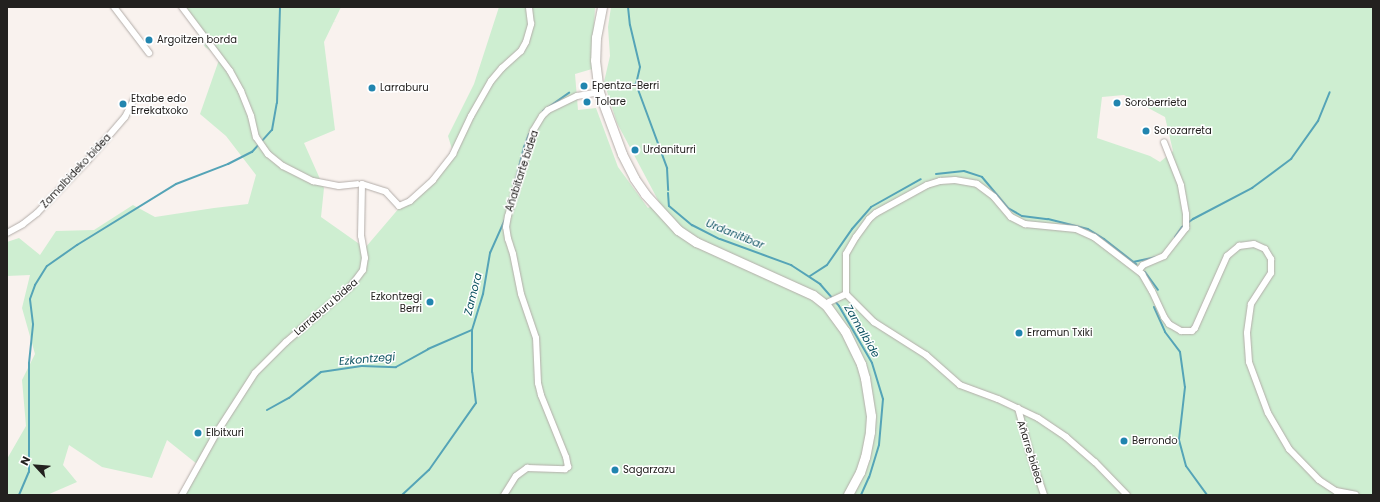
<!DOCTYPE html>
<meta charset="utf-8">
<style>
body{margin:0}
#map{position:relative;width:1380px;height:502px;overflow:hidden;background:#f9f2ee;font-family:Poppins,sans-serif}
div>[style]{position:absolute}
.green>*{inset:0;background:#ceeed1}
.stream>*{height:2px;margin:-1px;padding:0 1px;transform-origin:1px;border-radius:1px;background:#55a4b7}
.roads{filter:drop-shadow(0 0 1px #b3ada9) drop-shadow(0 0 1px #b3ada9)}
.street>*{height:6px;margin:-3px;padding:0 3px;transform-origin:3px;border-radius:3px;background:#fff}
.secondary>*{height:9px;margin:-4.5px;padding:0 4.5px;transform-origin:4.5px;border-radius:4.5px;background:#fff}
.dots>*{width:11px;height:11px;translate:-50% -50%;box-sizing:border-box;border:2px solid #fff;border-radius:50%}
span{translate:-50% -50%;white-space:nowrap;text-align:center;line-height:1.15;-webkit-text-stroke:3px #fff;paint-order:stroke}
.poi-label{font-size:10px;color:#23211f}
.left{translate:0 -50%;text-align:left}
.right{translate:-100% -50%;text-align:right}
.street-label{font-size:10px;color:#23211f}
.water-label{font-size:11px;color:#0d5361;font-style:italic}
.frame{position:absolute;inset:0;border:8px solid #23211f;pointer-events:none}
.north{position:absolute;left:16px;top:446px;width:40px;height:40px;-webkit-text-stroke:3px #fff;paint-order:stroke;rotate:296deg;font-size:11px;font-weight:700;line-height:16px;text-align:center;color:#23211f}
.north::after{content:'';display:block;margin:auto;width:14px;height:18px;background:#23211f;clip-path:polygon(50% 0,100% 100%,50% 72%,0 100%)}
</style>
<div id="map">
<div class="green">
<div style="clip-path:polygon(evenodd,184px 7px,341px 7px,324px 42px,335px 130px,304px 143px,324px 188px,321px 217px,365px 248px,400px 207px,454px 156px,448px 136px,474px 84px,499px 7px,595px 7px,592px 69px,575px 74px,578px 110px,596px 108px,618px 167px,648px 208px,659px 202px,617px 123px,604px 82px,610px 56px,608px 27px,611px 7px,1373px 7px,1373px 495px,180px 495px,197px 464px,167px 440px,152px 478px,102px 467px,69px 445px,63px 465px,77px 482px,47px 495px,7px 495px,7px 459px,26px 426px,22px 380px,35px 354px,22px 308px,30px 275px,7px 276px,7px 242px,19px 238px,40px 255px,56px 231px,94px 230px,133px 205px,155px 217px,214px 208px,248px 204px,256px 175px,226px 136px,200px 114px,220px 57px,205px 47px,184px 7px,1124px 95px,1165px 117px,1173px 151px,1160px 162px,1150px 156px,1097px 138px,1102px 97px,1124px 95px)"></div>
</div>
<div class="stream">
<div style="left:628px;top:7px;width:18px;rotate:84deg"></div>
<div style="left:630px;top:25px;width:43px;rotate:76.6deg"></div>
<div style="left:640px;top:67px;width:17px;rotate:103deg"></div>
<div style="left:636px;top:84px;width:90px;rotate:69.7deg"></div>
<div style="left:667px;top:168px;width:22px;rotate:87deg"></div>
<div style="left:626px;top:87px;width:10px;rotate:-17deg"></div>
<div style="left:543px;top:111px;width:32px;rotate:-35deg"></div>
<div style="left:936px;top:174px;width:28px;rotate:-6deg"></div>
<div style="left:964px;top:171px;width:19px;rotate:18deg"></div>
<div style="left:982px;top:177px;width:40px;rotate:50deg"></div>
<div style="left:1008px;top:208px;width:16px;rotate:30deg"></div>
<div style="left:1022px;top:216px;width:26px;rotate:7deg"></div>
<div style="left:1048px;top:219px;width:41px;rotate:14deg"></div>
<div style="left:1088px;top:229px;width:19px;rotate:32deg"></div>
<div style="left:1104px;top:239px;width:41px;rotate:38deg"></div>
<div style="left:515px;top:183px;width:37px;rotate:-76deg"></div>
<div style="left:524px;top:147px;width:14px;rotate:-69deg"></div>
<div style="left:668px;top:193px;width:13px;rotate:86deg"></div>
<div style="left:669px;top:206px;width:30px;rotate:40deg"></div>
<div style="left:692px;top:225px;width:31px;rotate:27deg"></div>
<div style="left:720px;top:239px;width:76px;rotate:20.1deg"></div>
<div style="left:791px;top:265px;width:35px;rotate:33deg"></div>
<div style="left:820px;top:284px;width:29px;rotate:49deg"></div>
<div style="left:839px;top:306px;width:66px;rotate:59.9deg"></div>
<div style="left:872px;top:363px;width:38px;rotate:73deg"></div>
<div style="left:883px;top:399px;width:46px;rotate:95deg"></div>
<div style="left:879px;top:445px;width:34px;rotate:107deg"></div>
<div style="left:869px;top:477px;width:20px;rotate:114deg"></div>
<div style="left:1175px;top:237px;width:12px;rotate:-55deg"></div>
<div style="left:1182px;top:227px;width:14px;rotate:-36deg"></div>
<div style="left:1193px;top:219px;width:67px;rotate:-27.7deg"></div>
<div style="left:1252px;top:188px;width:49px;rotate:-36.6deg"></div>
<div style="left:1291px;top:159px;width:47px;rotate:-54.6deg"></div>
<div style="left:1318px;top:121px;width:31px;rotate:-68deg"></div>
<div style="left:1133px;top:262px;width:24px;rotate:-12deg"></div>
<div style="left:1145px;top:272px;width:22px;rotate:54deg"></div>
<div style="left:810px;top:276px;width:20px;rotate:-33deg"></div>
<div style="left:827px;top:265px;width:44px;rotate:-55.2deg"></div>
<div style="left:852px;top:229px;width:29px;rotate:-49deg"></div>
<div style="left:871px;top:207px;width:57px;rotate:-29.2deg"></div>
<div style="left:1154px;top:307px;width:27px;rotate:66deg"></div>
<div style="left:1165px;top:332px;width:25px;rotate:53deg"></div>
<div style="left:1180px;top:352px;width:35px;rotate:82deg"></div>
<div style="left:1185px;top:387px;width:53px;rotate:96.5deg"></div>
<div style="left:1179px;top:440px;width:27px;rotate:75deg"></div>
<div style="left:1186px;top:466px;width:36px;rotate:54deg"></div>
<div style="left:267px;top:410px;width:25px;rotate:-29deg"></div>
<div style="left:289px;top:398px;width:41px;rotate:-39.1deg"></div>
<div style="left:321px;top:372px;width:41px;rotate:-8.3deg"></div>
<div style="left:362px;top:366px;width:34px;rotate:2deg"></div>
<div style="left:396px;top:367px;width:37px;rotate:-29deg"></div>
<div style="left:428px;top:349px;width:48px;rotate:-23.4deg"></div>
<div style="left:19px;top:495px;width:25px;rotate:-67deg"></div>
<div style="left:29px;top:472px;width:109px;rotate:-90deg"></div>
<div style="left:29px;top:363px;width:39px;rotate:-84deg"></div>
<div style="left:33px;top:324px;width:25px;rotate:-97deg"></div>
<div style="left:30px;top:299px;width:15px;rotate:-70deg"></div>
<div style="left:35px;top:285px;width:22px;rotate:-58deg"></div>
<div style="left:47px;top:266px;width:37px;rotate:-35deg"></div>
<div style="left:77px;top:245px;width:116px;rotate:-31.6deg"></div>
<div style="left:176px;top:184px;width:56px;rotate:-21deg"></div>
<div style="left:228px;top:164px;width:27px;rotate:-27deg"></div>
<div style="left:252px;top:152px;width:30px;rotate:-48deg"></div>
<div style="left:272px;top:130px;width:27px;rotate:-80deg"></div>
<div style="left:277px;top:103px;width:96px;rotate:-88.2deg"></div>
<div style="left:402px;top:495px;width:37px;rotate:-43deg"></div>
<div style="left:429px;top:470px;width:82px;rotate:-55deg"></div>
<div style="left:476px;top:403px;width:31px;rotate:-97deg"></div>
<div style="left:472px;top:372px;width:42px;rotate:-90deg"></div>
<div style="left:472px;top:330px;width:38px;rotate:-73deg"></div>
<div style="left:483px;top:294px;width:42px;rotate:-80.3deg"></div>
<div style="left:490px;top:253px;width:36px;rotate:-66deg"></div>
</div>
<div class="roads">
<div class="street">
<div style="left:114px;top:7px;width:58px;rotate:52.7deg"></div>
<div style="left:182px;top:7px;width:80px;rotate:53.1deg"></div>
<div style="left:230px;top:71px;width:23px;rotate:61deg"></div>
<div style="left:241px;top:91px;width:27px;rotate:68deg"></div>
<div style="left:251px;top:116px;width:22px;rotate:77deg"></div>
<div style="left:256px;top:137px;width:21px;rotate:55deg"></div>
<div style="left:268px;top:154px;width:19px;rotate:39deg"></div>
<div style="left:283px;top:166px;width:34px;rotate:27deg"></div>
<div style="left:313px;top:181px;width:26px;rotate:11deg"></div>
<div style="left:339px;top:186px;width:18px;rotate:-6deg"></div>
<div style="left:7px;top:233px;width:18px;rotate:-29deg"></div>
<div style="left:23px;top:224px;width:18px;rotate:-38deg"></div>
<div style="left:37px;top:213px;width:74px;rotate:-46.1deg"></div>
<div style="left:88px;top:160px;width:57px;rotate:-49.3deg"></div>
<div style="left:125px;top:117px;width:20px;rotate:-63deg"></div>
<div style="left:1139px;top:270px;width:6px;rotate:-51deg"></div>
<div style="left:1143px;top:265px;width:23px;rotate:-23deg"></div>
<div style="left:1164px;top:256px;width:36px;rotate:-52deg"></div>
<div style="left:1186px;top:228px;width:14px;rotate:-90deg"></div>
<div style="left:1186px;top:214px;width:29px;rotate:-100deg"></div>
<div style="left:1181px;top:185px;width:46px;rotate:-111.6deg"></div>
<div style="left:846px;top:294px;width:40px;rotate:45deg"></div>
<div style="left:874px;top:322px;width:62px;rotate:32.4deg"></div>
<div style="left:926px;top:355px;width:45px;rotate:41.4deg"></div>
<div style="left:960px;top:385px;width:40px;rotate:20.2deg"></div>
<div style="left:998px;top:399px;width:44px;rotate:25.4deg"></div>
<div style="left:1038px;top:418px;width:34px;rotate:34deg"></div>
<div style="left:1066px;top:437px;width:38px;rotate:41deg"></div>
<div style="left:1095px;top:462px;width:46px;rotate:45.9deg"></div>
<div style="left:829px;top:302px;width:19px;rotate:-25deg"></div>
<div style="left:846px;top:294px;width:40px;rotate:-90deg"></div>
<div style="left:846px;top:254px;width:20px;rotate:-60deg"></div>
<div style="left:856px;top:237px;width:22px;rotate:-54deg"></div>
<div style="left:869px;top:219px;width:9px;rotate:-41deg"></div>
<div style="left:876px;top:213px;width:58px;rotate:-28.8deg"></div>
<div style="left:927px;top:185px;width:14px;rotate:-17deg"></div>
<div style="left:940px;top:181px;width:15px;rotate:-4deg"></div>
<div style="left:955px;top:180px;width:22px;rotate:10deg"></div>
<div style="left:977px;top:184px;width:21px;rotate:37deg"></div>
<div style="left:994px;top:197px;width:26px;rotate:50deg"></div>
<div style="left:1011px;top:217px;width:16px;rotate:27deg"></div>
<div style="left:1025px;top:224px;width:51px;rotate:5.6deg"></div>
<div style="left:1076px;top:229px;width:20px;rotate:24deg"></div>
<div style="left:1094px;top:237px;width:61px;rotate:37.6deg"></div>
<div style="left:1142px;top:274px;width:20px;rotate:60deg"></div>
<div style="left:1152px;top:291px;width:29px;rotate:65deg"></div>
<div style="left:1164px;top:317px;width:9px;rotate:54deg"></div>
<div style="left:1169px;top:324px;width:14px;rotate:30deg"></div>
<div style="left:1181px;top:331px;width:11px"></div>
<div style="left:1192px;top:331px;width:4px;rotate:-45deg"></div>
<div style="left:1195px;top:328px;width:79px;rotate:-66deg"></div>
<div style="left:1227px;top:256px;width:16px;rotate:-40deg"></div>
<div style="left:1239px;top:246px;width:15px;rotate:-8deg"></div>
<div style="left:1254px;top:244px;width:12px;rotate:24deg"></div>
<div style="left:1265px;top:249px;width:12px;rotate:59deg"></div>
<div style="left:1271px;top:259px;width:14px;rotate:90deg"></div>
<div style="left:1271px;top:273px;width:37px;rotate:123deg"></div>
<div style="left:1251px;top:304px;width:29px;rotate:98deg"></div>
<div style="left:1247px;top:333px;width:29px;rotate:86deg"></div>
<div style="left:1249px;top:362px;width:54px;rotate:69.6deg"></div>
<div style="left:1268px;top:413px;width:42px;rotate:59.7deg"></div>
<div style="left:1289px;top:449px;width:43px;rotate:45.9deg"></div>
<div style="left:1319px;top:480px;width:20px;rotate:33deg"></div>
<div style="left:1336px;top:491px;width:20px;rotate:11deg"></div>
<div style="left:1018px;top:408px;width:51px;rotate:75.1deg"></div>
<div style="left:1031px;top:457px;width:40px;rotate:71.1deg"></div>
<div style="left:182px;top:495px;width:72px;rotate:-60.9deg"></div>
<div style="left:217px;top:432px;width:70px;rotate:-57.2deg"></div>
<div style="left:255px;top:373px;width:44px;rotate:-45deg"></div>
<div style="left:286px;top:342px;width:86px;rotate:-40.7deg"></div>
<div style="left:351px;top:286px;width:20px;rotate:-53deg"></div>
<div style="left:363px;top:270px;width:12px;rotate:-81deg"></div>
<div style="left:365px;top:258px;width:22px;rotate:-100deg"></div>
<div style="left:361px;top:236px;width:52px;rotate:-88.9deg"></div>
<div style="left:362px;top:184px;width:25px;rotate:18deg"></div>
<div style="left:386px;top:192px;width:19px;rotate:47deg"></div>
<div style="left:399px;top:206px;width:12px;rotate:-24deg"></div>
<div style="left:410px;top:201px;width:31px;rotate:-42deg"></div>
<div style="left:433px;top:180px;width:33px;rotate:-52deg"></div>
<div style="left:453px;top:154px;width:42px;rotate:-64.7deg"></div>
<div style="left:471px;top:116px;width:40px;rotate:-60.3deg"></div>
<div style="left:491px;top:81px;width:17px;rotate:-50deg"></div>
<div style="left:502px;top:68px;width:25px;rotate:-42deg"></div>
<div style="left:521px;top:51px;width:10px;rotate:-61deg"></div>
<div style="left:526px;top:42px;width:19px;rotate:-74deg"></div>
<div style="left:531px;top:24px;width:17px;rotate:-97deg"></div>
<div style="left:504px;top:495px;width:22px;rotate:-58deg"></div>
<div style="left:516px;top:476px;width:14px;rotate:-36deg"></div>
<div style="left:527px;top:468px;width:38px;rotate:2deg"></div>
<div style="left:565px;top:469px;width:4px;rotate:-34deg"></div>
<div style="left:568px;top:467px;width:10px;rotate:-101deg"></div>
<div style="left:566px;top:457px;width:67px;rotate:-112deg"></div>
<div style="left:541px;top:395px;width:12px;rotate:-104deg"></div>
<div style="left:538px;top:383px;width:45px;rotate:-92.5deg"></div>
<div style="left:536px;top:338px;width:46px;rotate:-108.8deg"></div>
<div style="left:521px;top:294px;width:41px;rotate:-101.3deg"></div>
<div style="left:513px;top:254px;width:16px;rotate:-108deg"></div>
<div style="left:508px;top:239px;width:12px;rotate:-99deg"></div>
<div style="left:506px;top:227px;width:11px;rotate:-80deg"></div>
<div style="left:508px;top:216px;width:89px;rotate:-73.6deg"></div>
<div style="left:533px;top:131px;width:17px;rotate:-59deg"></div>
<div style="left:542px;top:116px;width:8px;rotate:-45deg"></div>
<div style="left:548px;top:110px;width:32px;rotate:-26deg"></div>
<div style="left:577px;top:96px;width:22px;rotate:-10deg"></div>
</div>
<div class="secondary">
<div style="left:602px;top:7px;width:31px;rotate:101deg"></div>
<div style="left:596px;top:37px;width:23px;rotate:92deg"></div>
<div style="left:595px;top:60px;width:32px;rotate:83deg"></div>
<div style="left:599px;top:92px;width:66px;rotate:69.6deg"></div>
<div style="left:622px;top:154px;width:27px;rotate:63deg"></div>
<div style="left:634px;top:178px;width:19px;rotate:55deg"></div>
<div style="left:645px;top:194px;width:49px;rotate:47.5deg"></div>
<div style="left:678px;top:230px;width:22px;rotate:34deg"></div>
<div style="left:696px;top:242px;width:128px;rotate:24.4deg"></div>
<div style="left:813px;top:295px;width:16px;rotate:38deg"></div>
<div style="left:826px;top:305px;width:32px;rotate:54deg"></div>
<div style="left:845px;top:331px;width:37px;rotate:64deg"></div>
<div style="left:861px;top:364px;width:15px;rotate:74deg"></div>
<div style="left:865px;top:378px;width:38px;rotate:81deg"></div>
<div style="left:871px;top:416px;width:16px;rotate:94deg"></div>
<div style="left:870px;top:432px;width:25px;rotate:101deg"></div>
<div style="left:865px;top:457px;width:16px;rotate:108deg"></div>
<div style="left:860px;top:472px;width:26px;rotate:118deg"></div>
</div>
</div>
<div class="dots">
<div style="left:149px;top:40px;background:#2185af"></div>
<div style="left:584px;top:86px;background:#2185af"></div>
<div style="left:372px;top:88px;background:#2185af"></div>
<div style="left:587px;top:102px;background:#2185af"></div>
<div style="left:1117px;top:103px;background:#2185af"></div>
<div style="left:123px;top:104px;background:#2185af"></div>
<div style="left:1146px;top:131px;background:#2185af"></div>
<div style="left:635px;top:150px;background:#2185af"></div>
<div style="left:430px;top:302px;background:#2185af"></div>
<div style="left:1019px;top:333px;background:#2185af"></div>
<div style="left:198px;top:433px;background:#2185af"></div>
<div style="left:1124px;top:441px;background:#2185af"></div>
<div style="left:615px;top:470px;background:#2185af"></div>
</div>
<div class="poi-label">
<span class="left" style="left:157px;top:40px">Argoitzen borda</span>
<span class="left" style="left:592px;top:86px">Epentza-Berri</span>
<span class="left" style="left:380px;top:88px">Larraburu</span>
<span class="left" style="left:131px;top:104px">Etxabe edo<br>Errekatxoko</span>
<span class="left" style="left:595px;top:102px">Tolare</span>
<span class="left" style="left:1125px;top:103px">Soroberrieta</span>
<span class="left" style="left:1154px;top:131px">Sorozarreta</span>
<span class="left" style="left:643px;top:150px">Urdaniturri</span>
<span class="right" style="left:422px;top:302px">Ezkontzegi<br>Berri</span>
<span class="left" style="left:1027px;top:333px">Erramun Txiki</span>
<span class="left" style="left:206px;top:433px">Elbitxuri</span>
<span class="left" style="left:1132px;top:441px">Berrondo</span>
<span class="left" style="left:623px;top:470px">Sagarzazu</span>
</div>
<div class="street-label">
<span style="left:76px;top:171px;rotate:-47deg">Zamalbideko bidea</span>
<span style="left:522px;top:171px;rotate:-72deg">Añabitarte bidea</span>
<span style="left:326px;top:307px;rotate:-41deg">Larraburu bidea</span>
<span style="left:1030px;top:452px;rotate:73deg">Añarre bidea</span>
</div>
<div class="water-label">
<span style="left:735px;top:234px;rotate:22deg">Urdanitibar</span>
<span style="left:473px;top:294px;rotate:-76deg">Zamora</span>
<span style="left:862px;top:331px;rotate:60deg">Zamalbide</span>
<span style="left:367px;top:359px;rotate:-5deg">Ezkontzegi</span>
</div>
<div class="frame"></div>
<div class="north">N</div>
</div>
